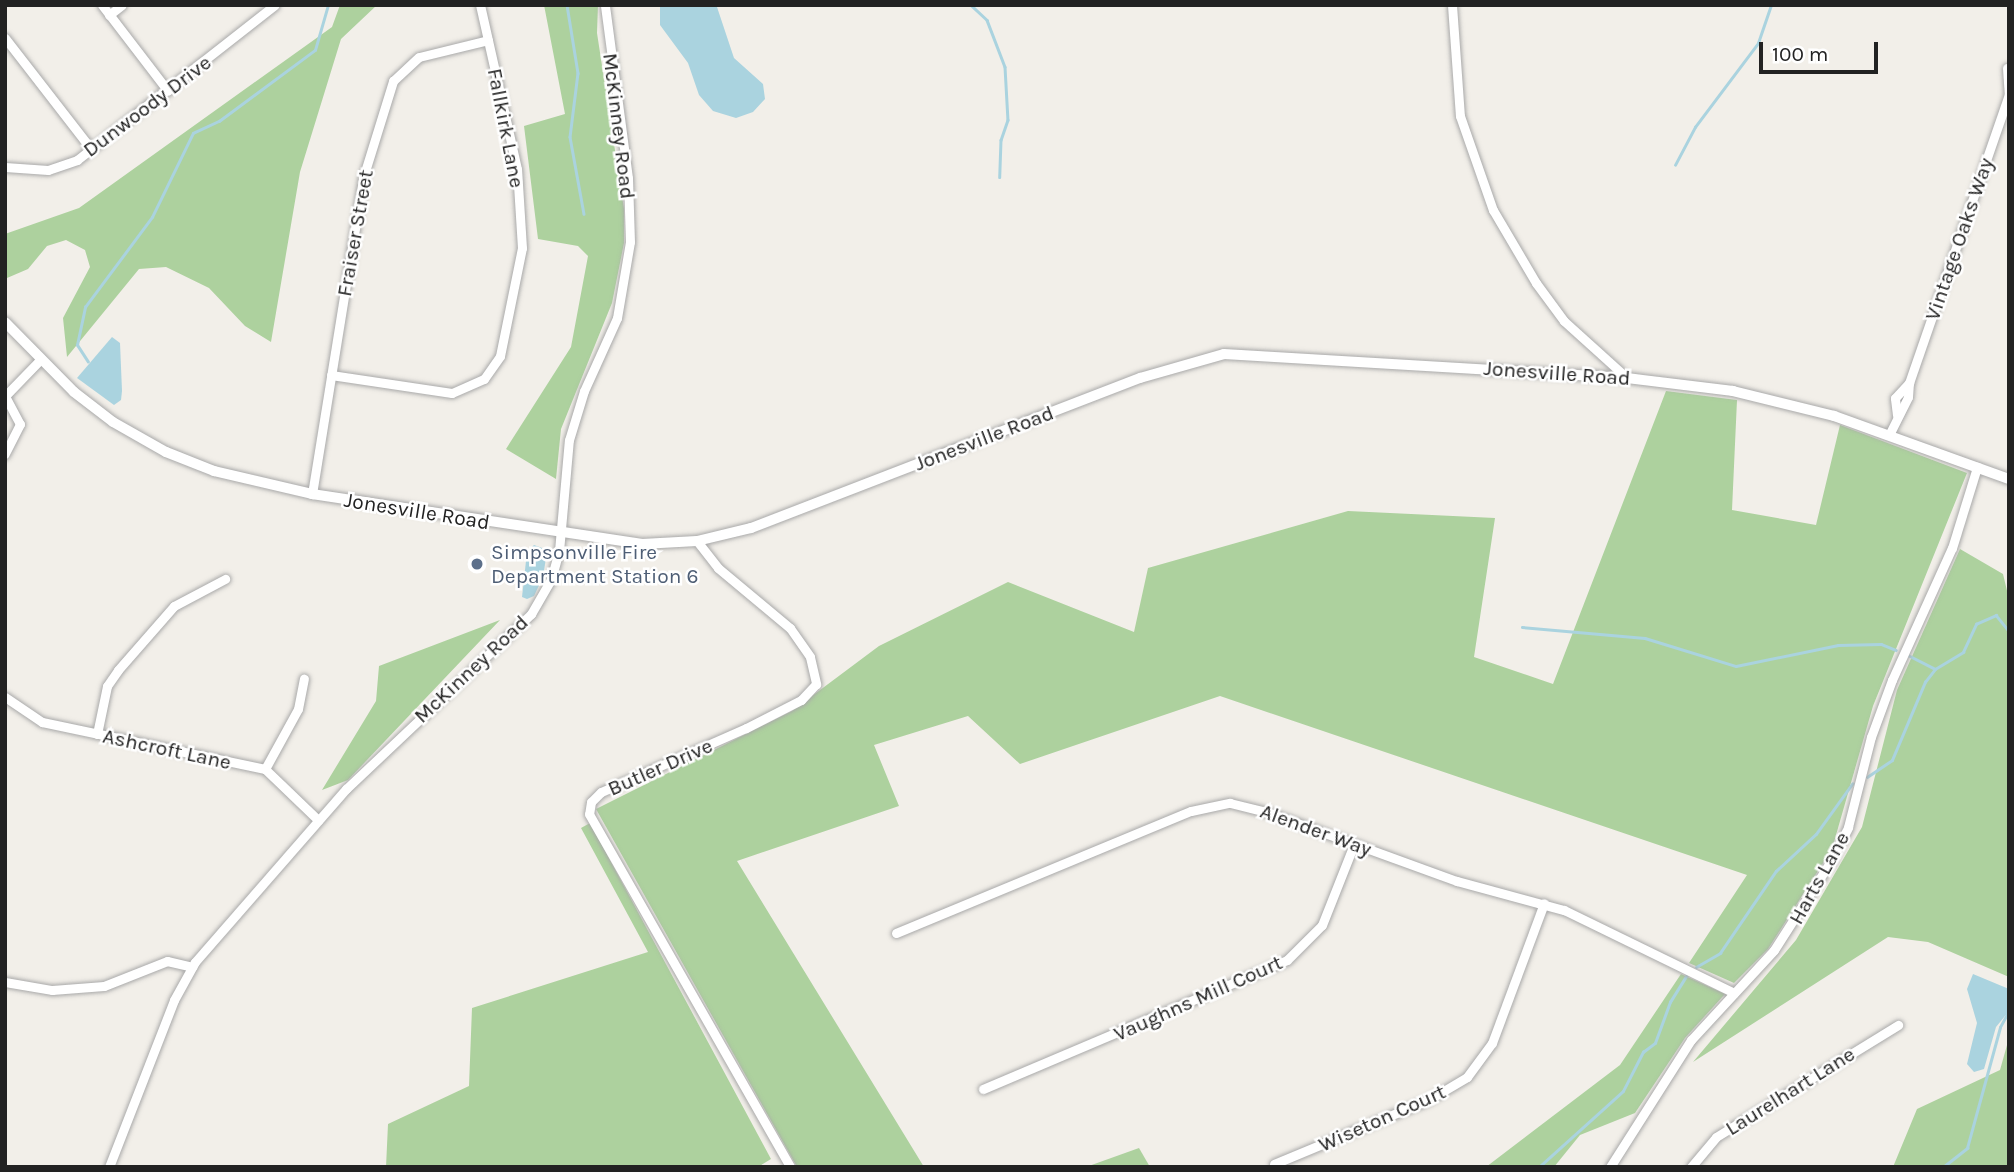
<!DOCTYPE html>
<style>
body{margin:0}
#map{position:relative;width:2014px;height:1172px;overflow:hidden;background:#f2efe9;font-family:Karla,sans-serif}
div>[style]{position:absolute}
.forest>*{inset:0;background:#add19e}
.water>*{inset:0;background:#aad3df}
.stream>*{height:2.5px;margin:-1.25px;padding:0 1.25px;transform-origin:1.25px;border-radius:1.25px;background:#aad3df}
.roads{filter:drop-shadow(0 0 2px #a9a9a9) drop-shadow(0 0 2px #a9a9a9)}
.minor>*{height:9px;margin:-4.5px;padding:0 4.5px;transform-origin:4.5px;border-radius:4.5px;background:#fff}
.tertiary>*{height:10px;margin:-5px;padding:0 5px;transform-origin:5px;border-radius:5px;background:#fff}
.dots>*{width:19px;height:19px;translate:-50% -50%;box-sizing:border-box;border:4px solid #fff;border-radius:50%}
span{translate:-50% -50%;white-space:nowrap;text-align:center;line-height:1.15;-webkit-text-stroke:5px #fff;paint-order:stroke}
.street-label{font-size:21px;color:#222}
.service-label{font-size:21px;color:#4e5e75}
.left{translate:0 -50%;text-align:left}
.frame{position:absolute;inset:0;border:7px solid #222;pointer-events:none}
.scale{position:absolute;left:1759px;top:42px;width:119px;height:32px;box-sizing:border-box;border:4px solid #222;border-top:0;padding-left:9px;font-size:21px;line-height:24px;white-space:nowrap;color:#222;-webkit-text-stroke:5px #fff;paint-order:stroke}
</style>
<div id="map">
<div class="forest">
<div style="clip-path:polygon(340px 5px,377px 5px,341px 39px,300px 172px,271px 342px,245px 326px,209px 288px,166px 267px,139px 269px,67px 357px,63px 318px,90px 267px,85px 250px,66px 240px,47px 246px,28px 269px,7px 278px,5px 234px,79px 208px,332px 27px)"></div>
<div style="clip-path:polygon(544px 5px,598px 5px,597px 33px,624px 209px,624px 243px,612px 303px,561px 429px,556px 479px,506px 449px,571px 347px,588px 256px,578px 246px,538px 239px,524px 126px,565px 114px)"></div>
<div style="clip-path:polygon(1666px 391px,1737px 400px,1732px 510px,1816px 525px,1840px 425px,1967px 473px,1873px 706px,1832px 849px,1768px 949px,1734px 983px,1689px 963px,1747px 875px,1220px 696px,1020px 764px,968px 716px,874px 745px,899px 806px,737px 861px,924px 1167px,797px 1167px,596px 809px,792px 711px,879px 646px,1008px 582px,1134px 632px,1148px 568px,1348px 511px,1495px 518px,1474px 657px,1553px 684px)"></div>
<div style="clip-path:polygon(1960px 549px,2003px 574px,2009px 599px,2009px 977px,1928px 942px,1888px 937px,1693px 1062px,1796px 940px,1862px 827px,1897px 690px)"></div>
<div style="clip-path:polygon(500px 620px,348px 780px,322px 790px,376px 701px,379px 666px)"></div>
<div style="clip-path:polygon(590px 823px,771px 1159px,758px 1167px,386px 1167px,388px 1124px,469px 1086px,472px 1008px,648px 952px,581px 828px)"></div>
<div style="clip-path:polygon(1681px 974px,1725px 994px,1685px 1038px,1635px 1113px,1580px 1135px,1554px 1167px,1486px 1167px,1620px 1065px)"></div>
<div style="clip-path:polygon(2009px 1038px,2009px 1167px,1893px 1167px,1917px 1109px,2000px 1070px)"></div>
<div style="clip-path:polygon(1139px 1148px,1150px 1167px,1086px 1167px)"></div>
</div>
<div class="water">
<div style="clip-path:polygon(660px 5px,717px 7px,734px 58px,763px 84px,765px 99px,753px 112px,736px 118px,713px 111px,699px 95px,688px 63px,660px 25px)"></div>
<div style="clip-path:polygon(112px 337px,120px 343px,122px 391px,121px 400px,114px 405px,77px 378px)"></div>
<div style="clip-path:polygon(534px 545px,542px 548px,546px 558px,543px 577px,534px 596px,527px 599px,522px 597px,527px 552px)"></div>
<div style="clip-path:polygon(1973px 974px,2009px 989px,2009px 1011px,1996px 1027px,1984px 1069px,1974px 1072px,1967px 1064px,1977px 1023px,1967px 989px)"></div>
</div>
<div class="stream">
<div style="left:567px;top:5px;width:69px;rotate:80.8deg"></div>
<div style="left:578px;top:73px;width:64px;rotate:97.1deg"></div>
<div style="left:570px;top:137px;width:78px;rotate:79.7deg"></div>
<div style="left:971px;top:5px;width:22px;rotate:43deg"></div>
<div style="left:987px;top:20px;width:50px;rotate:69deg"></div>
<div style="left:1005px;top:67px;width:53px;rotate:86.8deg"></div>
<div style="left:1008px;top:120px;width:21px;rotate:109deg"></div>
<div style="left:1001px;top:140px;width:37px;rotate:92deg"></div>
<div style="left:1675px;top:165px;width:43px;rotate:-62.2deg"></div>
<div style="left:1695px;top:127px;width:105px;rotate:-53.1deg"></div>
<div style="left:1758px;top:43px;width:40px;rotate:-71.1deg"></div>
<div style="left:88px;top:362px;width:20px;rotate:-123deg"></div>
<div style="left:77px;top:345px;width:39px;rotate:-78deg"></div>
<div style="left:85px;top:307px;width:112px;rotate:-53.3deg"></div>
<div style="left:152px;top:217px;width:93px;rotate:-64deg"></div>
<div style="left:193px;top:133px;width:29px;rotate:-25deg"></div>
<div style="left:219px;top:121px;width:119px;rotate:-36.5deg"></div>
<div style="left:315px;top:50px;width:47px;rotate:-73.9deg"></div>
<div style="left:1522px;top:627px;width:123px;rotate:5.1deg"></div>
<div style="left:1645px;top:638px;width:95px;rotate:17.1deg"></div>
<div style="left:1736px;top:666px;width:104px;rotate:-11.6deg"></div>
<div style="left:1838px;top:645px;width:43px;rotate:-1.3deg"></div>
<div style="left:1881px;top:644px;width:16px;rotate:22deg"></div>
<div style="left:1908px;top:655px;width:30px;rotate:27deg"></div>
<div style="left:1867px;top:777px;width:30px;rotate:-34deg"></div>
<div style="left:1892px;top:760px;width:85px;rotate:-67.1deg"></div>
<div style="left:1925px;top:682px;width:16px;rotate:-52deg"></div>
<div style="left:1935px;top:669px;width:33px;rotate:-31deg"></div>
<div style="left:1963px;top:652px;width:31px;rotate:-65deg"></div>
<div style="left:1976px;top:624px;width:22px;rotate:-24deg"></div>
<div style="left:1996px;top:615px;width:21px;rotate:51deg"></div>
<div style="left:1696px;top:967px;width:28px;rotate:-30deg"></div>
<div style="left:1720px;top:953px;width:99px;rotate:-55.7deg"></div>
<div style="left:1776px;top:871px;width:54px;rotate:-42.8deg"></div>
<div style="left:1816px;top:834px;width:62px;rotate:-54.2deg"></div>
<div style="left:1539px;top:1167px;width:113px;rotate:-42.1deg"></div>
<div style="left:1623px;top:1091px;width:44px;rotate:-62.9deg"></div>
<div style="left:1643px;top:1052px;width:15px;rotate:-37deg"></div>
<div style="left:1655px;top:1043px;width:44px;rotate:-69.9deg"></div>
<div style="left:1670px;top:1002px;width:31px;rotate:-58deg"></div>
<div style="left:1943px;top:1167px;width:31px;rotate:-38deg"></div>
<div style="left:1967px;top:1148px;width:125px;rotate:-74.7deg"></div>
<div style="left:2000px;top:1027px;width:18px;rotate:-61deg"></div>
</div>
<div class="roads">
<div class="minor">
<div style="left:102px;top:5px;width:108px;rotate:52.5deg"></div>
<div style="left:1452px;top:5px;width:111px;rotate:85.9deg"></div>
<div style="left:1460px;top:116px;width:100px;rotate:70.7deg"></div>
<div style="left:1493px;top:210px;width:85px;rotate:59.5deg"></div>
<div style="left:1536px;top:283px;width:47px;rotate:53.6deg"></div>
<div style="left:1564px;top:321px;width:85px;rotate:42.1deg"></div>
<div style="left:109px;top:15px;width:16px;rotate:-38deg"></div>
<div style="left:5px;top:38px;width:140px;rotate:52.2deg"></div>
<div style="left:2007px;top:68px;width:26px;rotate:86deg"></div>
<div style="left:5px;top:167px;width:43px;rotate:4deg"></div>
<div style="left:48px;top:170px;width:31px;rotate:-19deg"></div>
<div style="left:77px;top:160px;width:251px;rotate:-38.1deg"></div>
<div style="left:331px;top:375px;width:122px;rotate:8.5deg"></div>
<div style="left:452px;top:393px;width:35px;rotate:-24deg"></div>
<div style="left:484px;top:379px;width:28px;rotate:-55deg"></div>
<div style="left:500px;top:356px;width:110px;rotate:-78.5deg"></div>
<div style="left:522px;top:248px;width:79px;rotate:-93.6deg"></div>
<div style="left:517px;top:169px;width:168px;rotate:-102.7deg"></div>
<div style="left:5px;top:396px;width:32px;rotate:62deg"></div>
<div style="left:20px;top:424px;width:34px;rotate:117deg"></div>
<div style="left:5px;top:396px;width:52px;rotate:-45.8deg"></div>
<div style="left:1897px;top:415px;width:17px;rotate:-97deg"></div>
<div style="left:1895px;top:398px;width:21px;rotate:-47deg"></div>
<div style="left:1889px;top:435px;width:42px;rotate:-63.4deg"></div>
<div style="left:1908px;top:397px;width:14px;rotate:-86deg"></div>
<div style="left:1909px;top:383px;width:305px;rotate:-70.9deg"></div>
<div style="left:312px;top:494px;width:320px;rotate:-80.8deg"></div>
<div style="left:363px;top:178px;width:102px;rotate:-72.8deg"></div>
<div style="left:393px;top:81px;width:35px;rotate:-43deg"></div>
<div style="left:419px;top:57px;width:71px;rotate:-13.8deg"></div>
<div style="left:697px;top:541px;width:34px;rotate:52deg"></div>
<div style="left:718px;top:568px;width:94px;rotate:39.8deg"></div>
<div style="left:790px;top:628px;width:35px;rotate:55deg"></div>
<div style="left:810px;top:657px;width:28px;rotate:77deg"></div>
<div style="left:816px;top:684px;width:22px;rotate:133deg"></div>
<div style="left:801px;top:700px;width:62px;rotate:153deg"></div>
<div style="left:746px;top:728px;width:158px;rotate:156.2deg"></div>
<div style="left:601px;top:792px;width:14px;rotate:135deg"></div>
<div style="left:591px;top:802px;width:12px;rotate:99deg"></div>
<div style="left:589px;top:814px;width:406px;rotate:60.3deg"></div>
<div style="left:5px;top:697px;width:45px;rotate:34deg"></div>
<div style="left:42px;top:722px;width:228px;rotate:11.9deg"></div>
<div style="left:265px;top:769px;width:74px;rotate:43.9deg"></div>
<div style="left:97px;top:734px;width:49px;rotate:-78.2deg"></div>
<div style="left:107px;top:686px;width:19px;rotate:-55deg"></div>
<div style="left:118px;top:670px;width:85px;rotate:-48.8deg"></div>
<div style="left:174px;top:606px;width:58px;rotate:-27.9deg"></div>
<div style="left:265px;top:769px;width:68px;rotate:-61.2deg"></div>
<div style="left:298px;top:709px;width:31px;rotate:-79deg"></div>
<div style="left:896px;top:933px;width:319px;rotate:-22.5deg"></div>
<div style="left:1191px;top:811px;width:40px;rotate:-12deg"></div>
<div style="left:1230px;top:803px;width:38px;rotate:14deg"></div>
<div style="left:1267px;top:812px;width:202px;rotate:20deg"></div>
<div style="left:1457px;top:881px;width:111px;rotate:15.2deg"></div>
<div style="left:1564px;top:910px;width:189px;rotate:26deg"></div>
<div style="left:5px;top:982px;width:48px;rotate:9.7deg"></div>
<div style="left:52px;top:990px;width:52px;rotate:-4.4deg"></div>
<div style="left:104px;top:986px;width:68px;rotate:-21.6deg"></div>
<div style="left:167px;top:961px;width:26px;rotate:13deg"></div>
<div style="left:983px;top:1089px;width:330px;rotate:-23deg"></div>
<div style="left:1287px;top:960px;width:49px;rotate:-45deg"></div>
<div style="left:1322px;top:925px;width:87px;rotate:-68.4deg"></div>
<div style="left:1274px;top:1164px;width:169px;rotate:-22.6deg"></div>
<div style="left:1430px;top:1099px;width:43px;rotate:-30.7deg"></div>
<div style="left:1467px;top:1077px;width:42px;rotate:-53.7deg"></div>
<div style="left:1492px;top:1043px;width:149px;rotate:-69.6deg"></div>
<div style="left:109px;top:1167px;width:179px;rotate:-68.7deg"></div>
<div style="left:174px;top:1000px;width:43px;rotate:-61.1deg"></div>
<div style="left:195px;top:962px;width:230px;rotate:-48.9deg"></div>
<div style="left:346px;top:789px;width:255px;rotate:-43.4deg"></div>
<div style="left:531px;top:614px;width:39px;rotate:-60deg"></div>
<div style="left:551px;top:580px;width:30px;rotate:-75deg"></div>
<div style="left:559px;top:551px;width:111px;rotate:-84.9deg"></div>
<div style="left:569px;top:440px;width:51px;rotate:-73deg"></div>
<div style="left:584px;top:391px;width:80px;rotate:-65.7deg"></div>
<div style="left:617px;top:318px;width:77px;rotate:-80.3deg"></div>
<div style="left:630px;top:242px;width:64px;rotate:-91.8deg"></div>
<div style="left:628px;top:178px;width:175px;rotate:-97.6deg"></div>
<div style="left:1610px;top:1167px;width:151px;rotate:-57.5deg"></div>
<div style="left:1691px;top:1040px;width:122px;rotate:-47.3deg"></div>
<div style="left:1774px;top:950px;width:106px;rotate:-57.4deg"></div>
<div style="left:1831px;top:861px;width:38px;rotate:-63deg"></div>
<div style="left:1848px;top:827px;width:93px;rotate:-75.7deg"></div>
<div style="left:1871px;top:737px;width:61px;rotate:-69.8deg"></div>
<div style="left:1892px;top:680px;width:145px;rotate:-65.6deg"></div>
<div style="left:1952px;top:548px;width:85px;rotate:-72.8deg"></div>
<div style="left:1691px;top:1167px;width:39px;rotate:-50deg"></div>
<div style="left:1716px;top:1137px;width:214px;rotate:-31.6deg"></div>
</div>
<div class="tertiary">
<div style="left:5px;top:322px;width:98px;rotate:45.4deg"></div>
<div style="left:74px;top:392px;width:49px;rotate:37.6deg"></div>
<div style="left:113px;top:422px;width:61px;rotate:29.5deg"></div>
<div style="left:166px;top:452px;width:52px;rotate:21.6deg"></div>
<div style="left:214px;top:471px;width:101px;rotate:13.2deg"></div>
<div style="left:312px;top:494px;width:334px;rotate:8.6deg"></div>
<div style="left:642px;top:544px;width:55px;rotate:-3.1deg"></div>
<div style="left:697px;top:541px;width:56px;rotate:-13.5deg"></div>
<div style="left:751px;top:528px;width:417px;rotate:-21.1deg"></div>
<div style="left:1140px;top:378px;width:87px;rotate:-15.9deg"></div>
<div style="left:1224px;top:354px;width:404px;rotate:3.4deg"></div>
<div style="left:1627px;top:378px;width:107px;rotate:7deg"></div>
<div style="left:1733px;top:391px;width:104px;rotate:13.9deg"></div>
<div style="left:1834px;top:416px;width:186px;rotate:19.8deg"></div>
</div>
</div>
<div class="dots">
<div style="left:477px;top:564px;background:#5c6f8a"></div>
</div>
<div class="street-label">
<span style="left:147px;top:106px;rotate:-37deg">Dunwoody Drive</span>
<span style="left:619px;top:126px;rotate:83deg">McKinney Road</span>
<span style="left:506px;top:128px;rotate:79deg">Fallkirk Lane</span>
<span style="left:355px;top:233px;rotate:-80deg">Fraiser Street</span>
<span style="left:1959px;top:239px;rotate:-71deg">Vintage Oaks Way</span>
<span style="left:1557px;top:373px;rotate:4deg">Jonesville Road</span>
<span style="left:984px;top:438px;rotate:-21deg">Jonesville Road</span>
<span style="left:417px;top:511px;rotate:9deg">Jonesville Road</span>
<span style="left:471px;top:669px;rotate:-43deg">McKinney Road</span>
<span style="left:167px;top:749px;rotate:12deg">Ashcroft Lane</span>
<span style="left:660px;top:767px;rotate:-24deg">Butler Drive</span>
<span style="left:1316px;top:830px;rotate:20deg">Alender Way</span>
<span style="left:1819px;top:878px;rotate:-61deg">Harts Lane</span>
<span style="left:1198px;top:998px;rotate:-24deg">Vaughns Mill Court</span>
<span style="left:1790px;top:1091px;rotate:-32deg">Laurelhart Lane</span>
<span style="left:1382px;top:1118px;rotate:-24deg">Wiseton Court</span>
</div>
<div class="service-label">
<span class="left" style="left:491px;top:564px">Simpsonville Fire<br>Department Station 6</span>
</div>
<div class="frame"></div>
<div class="scale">100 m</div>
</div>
